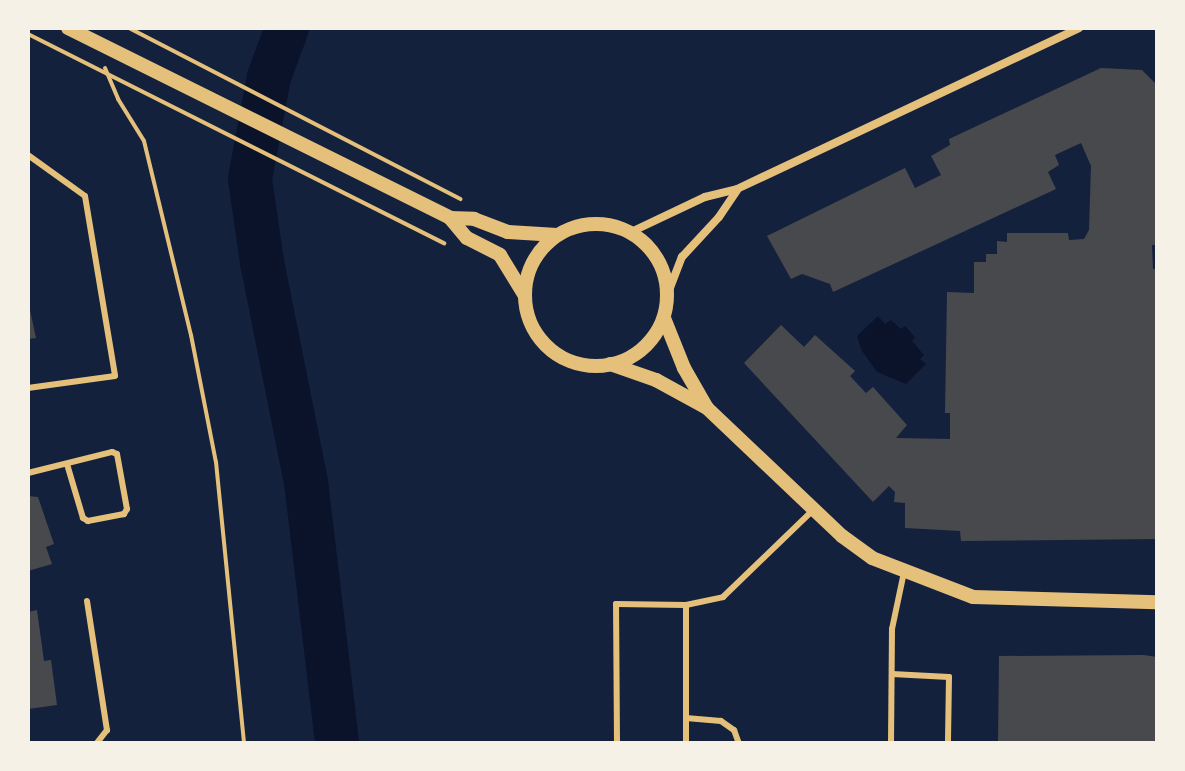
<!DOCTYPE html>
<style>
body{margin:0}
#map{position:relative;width:1185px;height:771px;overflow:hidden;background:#14213d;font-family:"Space Grotesk",sans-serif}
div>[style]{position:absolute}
.water>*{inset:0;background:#0b132b}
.river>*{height:44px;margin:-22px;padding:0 22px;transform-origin:22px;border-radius:22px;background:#0b132b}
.building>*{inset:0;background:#48494c}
.path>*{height:4px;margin:-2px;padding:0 2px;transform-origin:2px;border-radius:2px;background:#e5c07b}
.service>*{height:6px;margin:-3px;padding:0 3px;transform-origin:3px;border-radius:3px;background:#e5c07b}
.minor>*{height:8px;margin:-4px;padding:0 4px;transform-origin:4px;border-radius:4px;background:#e5c07b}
.tertiary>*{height:14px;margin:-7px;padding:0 7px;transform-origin:7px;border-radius:7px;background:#e5c07b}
.tertiary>.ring{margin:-7px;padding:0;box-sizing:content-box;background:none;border:14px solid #e5c07b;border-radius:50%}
span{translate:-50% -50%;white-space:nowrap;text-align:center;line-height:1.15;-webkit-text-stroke:6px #f6f1e7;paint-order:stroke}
.frame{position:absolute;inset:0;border:30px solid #f6f1e7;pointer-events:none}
</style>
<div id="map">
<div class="water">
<div style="clip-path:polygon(878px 316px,885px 324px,891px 320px,901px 329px,905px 326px,915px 337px,912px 341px,924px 355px,920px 359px,926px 364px,906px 384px,877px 372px,862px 351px,857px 336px)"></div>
</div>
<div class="river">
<div style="left:287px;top:28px;width:52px;rotate:110.2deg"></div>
<div style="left:269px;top:77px;width:104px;rotate:100.6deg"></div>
<div style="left:250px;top:179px;width:84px;rotate:81.8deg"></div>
<div style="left:262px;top:262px;width:224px;rotate:78.7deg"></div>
<div style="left:306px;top:482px;width:263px;rotate:83.2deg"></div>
</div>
<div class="building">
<div style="clip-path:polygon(1101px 68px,1142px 70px,1157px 85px,1157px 245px,1152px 245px,1153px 269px,1157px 269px,1157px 539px,961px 541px,960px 531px,905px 528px,905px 503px,894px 502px,895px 492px,889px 486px,873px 502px,744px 363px,781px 325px,804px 347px,815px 335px,855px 371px,850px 376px,866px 393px,873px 387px,907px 425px,896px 438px,950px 439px,950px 413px,945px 413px,947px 292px,974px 293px,974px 262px,986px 262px,986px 254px,997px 254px,997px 241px,1007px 242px,1007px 233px,1068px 233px,1069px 240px,1084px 239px,1089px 230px,1091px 166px,1081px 143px,1055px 155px,1059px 165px,1048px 172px,1056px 189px,833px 292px,830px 284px,802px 274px,791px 279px,767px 236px,905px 168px,915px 188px,941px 175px,931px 156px,950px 145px,949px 139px)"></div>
<div style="clip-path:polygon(28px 301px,36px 338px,28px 339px)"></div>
<div style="clip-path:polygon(28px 496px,38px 497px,54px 544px,46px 547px,52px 564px,28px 571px)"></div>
<div style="clip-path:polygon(37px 610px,44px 661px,51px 660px,57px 705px,28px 709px,28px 612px)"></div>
<div style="clip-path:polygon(1144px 655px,1157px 657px,1157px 743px,998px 743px,999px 656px)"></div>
</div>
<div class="path">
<div style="left:129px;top:28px;width:373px;rotate:27.3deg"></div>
<div style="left:28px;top:34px;width:466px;rotate:26.7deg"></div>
<div style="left:105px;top:68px;width:34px;rotate:67deg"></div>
<div style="left:118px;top:99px;width:49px;rotate:58.2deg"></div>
<div style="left:144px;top:141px;width:200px;rotate:76.4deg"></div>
<div style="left:191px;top:335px;width:129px;rotate:78.9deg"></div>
<div style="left:216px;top:462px;width:282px;rotate:84.3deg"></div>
</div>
<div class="service">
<div style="left:28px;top:155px;width:70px;rotate:35.7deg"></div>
<div style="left:85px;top:196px;width:182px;rotate:80.5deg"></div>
<div style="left:115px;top:376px;width:88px;rotate:172.1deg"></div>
<div style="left:28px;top:473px;width:87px;rotate:-14deg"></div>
<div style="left:112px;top:452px;width:5px;rotate:22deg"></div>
<div style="left:117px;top:454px;width:56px;rotate:79.7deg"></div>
<div style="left:127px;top:509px;width:6px;rotate:121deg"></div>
<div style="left:124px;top:514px;width:37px;rotate:169deg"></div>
<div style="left:88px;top:521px;width:6px;rotate:-149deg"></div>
<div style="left:83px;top:518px;width:56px;rotate:-106.5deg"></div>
<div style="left:87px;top:601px;width:131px;rotate:81.2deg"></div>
<div style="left:107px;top:730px;width:16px;rotate:128deg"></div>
<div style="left:686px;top:605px;width:138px;rotate:90deg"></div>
<div style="left:892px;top:674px;width:57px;rotate:3deg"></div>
<div style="left:949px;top:677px;width:66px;rotate:90.9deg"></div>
<div style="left:686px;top:718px;width:35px;rotate:5deg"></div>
<div style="left:721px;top:721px;width:16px;rotate:35deg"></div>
<div style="left:734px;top:730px;width:12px;rotate:70deg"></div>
<div style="left:617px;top:743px;width:139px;rotate:-90.4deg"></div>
<div style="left:616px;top:604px;width:70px;rotate:0.8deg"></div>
<div style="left:686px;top:605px;width:38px;rotate:-12deg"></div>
<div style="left:723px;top:597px;width:127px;rotate:-44deg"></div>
<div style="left:891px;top:743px;width:114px;rotate:-89.5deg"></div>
<div style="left:892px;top:629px;width:58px;rotate:-78.1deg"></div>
</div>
<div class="minor">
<div style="left:631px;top:232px;width:82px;rotate:-25.3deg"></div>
<div style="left:705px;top:197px;width:33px;rotate:-14deg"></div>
<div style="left:737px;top:189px;width:378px;rotate:-25.2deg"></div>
<div style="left:668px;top:293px;width:39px;rotate:-69deg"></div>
<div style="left:682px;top:257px;width:54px;rotate:-47.2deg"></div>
<div style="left:719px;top:217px;width:32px;rotate:-56deg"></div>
</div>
<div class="tertiary">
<div style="left:68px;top:28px;width:427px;rotate:26.4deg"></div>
<div style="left:450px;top:218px;width:26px;rotate:50deg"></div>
<div style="left:467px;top:238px;width:37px;rotate:27deg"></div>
<div style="left:500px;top:255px;width:48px;rotate:58.6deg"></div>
<div style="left:450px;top:218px;width:24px;rotate:2deg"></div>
<div style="left:474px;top:219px;width:36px;rotate:21deg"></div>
<div style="left:508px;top:232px;width:49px;rotate:3.5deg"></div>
<div class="ring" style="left:525px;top:224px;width:128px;height:128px"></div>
<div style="left:664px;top:318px;width:54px;rotate:68.2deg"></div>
<div style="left:684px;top:368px;width:46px;rotate:60.1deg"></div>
<div style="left:707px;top:408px;width:186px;rotate:43.5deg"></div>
<div style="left:842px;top:536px;width:37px;rotate:36deg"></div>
<div style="left:872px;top:558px;width:108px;rotate:21.1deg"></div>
<div style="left:973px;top:597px;width:184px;rotate:1.6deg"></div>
<div style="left:610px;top:364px;width:49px;rotate:19.2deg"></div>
<div style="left:656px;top:380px;width:58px;rotate:28.8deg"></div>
</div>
<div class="frame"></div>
</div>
